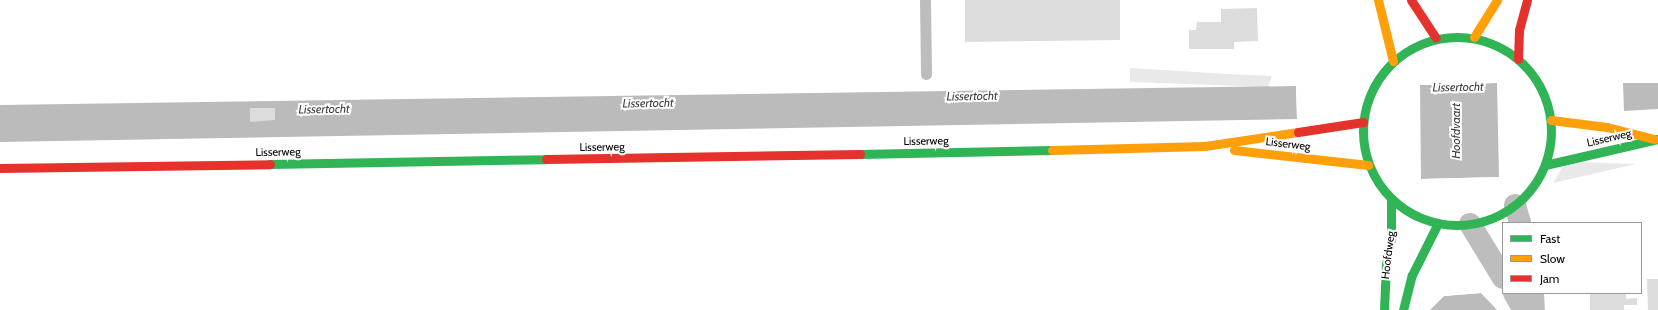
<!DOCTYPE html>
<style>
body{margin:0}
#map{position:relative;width:1658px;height:310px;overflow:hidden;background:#fff;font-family:Cabin,sans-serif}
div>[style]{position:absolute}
.green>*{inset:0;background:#e9e9e9}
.water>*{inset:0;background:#bbb}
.pier>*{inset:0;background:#fff}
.building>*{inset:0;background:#dcdcdc}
.lane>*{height:11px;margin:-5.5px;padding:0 5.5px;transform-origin:5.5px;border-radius:5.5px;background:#bdbdbd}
.street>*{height:22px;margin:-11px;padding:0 11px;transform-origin:11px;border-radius:11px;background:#bdbdbd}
.fast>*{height:9px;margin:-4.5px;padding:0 4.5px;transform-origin:4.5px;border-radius:4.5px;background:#30b455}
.fast>.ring{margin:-4.5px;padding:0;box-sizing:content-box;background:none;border:9px solid #30b455;border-radius:50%}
.slow>*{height:9px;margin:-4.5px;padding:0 4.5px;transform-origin:4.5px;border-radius:4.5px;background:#ff9f0a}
.jam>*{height:9px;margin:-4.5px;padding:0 4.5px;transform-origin:4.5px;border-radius:4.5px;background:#e5322d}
span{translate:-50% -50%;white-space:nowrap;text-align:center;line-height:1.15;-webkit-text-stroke:4px #fff;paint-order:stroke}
.street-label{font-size:11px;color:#000}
.water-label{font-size:12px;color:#3f3f3f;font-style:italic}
.legend{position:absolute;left:1502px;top:222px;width:140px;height:72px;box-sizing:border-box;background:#fff;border:1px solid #999;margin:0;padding:5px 7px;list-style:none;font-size:12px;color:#000}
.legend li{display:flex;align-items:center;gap:8px;height:20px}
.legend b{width:20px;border:1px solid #999}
</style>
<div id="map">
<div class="green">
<div style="clip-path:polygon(1130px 68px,1228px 74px,1272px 76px,1268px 87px,1130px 82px)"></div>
<div style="clip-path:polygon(1576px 162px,1636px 164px,1553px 183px,1562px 168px)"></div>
</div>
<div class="water">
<div style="clip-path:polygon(1497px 83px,1499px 177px,1421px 179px,1420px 85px)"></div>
<div style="clip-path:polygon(1623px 83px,1658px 83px,1658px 109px,1624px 111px)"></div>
<div style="clip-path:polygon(1296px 86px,1297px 119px,0 142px,0 105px)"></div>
<div style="clip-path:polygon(1481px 293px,1497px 310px,1430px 310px,1444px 296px)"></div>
</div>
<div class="pier">
<div style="clip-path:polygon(1497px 81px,1500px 115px,1497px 83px,1420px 85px,1418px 114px,1420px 83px)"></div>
<div style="clip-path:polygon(1296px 86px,1298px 86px,1299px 119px,1297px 119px)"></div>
<div style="clip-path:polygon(1499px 177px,1499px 179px,1421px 181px,1421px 179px)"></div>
<div style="clip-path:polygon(1481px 291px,1499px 310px,1481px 293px,1444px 296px,1428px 310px,1444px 294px)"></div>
</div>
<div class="building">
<div style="clip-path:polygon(965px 0,1120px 0,1120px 40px,965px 42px)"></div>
<div style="clip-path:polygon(1257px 8px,1258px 41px,1234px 42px,1234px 49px,1189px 49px,1189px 30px,1196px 30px,1197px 22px,1221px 22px,1221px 9px)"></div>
<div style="clip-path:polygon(250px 108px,275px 108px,275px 120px,250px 122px)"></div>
<div style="clip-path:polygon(1647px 279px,1658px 279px,1658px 310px,1648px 310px)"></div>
<div style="clip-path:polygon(1590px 293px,1626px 293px,1626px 299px,1637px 298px,1637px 305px,1624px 305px,1624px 310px,1590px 310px)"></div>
</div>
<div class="lane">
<div style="left:925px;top:0;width:74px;rotate:89.2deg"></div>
</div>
<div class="street">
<div style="left:1515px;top:205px;width:19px;rotate:74deg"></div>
<div style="left:1470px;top:224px;width:63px;rotate:58.6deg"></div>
<div style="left:1514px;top:293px;width:20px;rotate:60deg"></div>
<div style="left:1533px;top:293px;width:17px;rotate:87deg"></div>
</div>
<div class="fast">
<div class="ring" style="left:1363px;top:37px;width:179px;height:179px"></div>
<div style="left:860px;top:154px;width:192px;rotate:-1.2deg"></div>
<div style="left:270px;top:164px;width:276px;rotate:-1deg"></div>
<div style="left:1545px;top:165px;width:116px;rotate:-13deg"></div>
<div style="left:1384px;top:310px;width:46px;rotate:-87.5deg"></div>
<div style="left:1386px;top:264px;width:26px;rotate:-79deg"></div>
<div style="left:1391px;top:238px;width:39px;rotate:-90deg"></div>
<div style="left:1403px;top:310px;width:36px;rotate:-76deg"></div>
<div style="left:1412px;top:275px;width:58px;rotate:-63.4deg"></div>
</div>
<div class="slow">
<div style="left:1378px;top:0;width:63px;rotate:76.2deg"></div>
<div style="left:1474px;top:37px;width:44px;rotate:-58.1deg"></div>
<div style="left:1551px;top:120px;width:56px;rotate:7.1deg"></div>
<div style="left:1607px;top:127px;width:49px;rotate:14.3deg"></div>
<div style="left:1052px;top:150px;width:153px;rotate:-1.5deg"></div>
<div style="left:1205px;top:146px;width:94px;rotate:-8.6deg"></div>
<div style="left:1234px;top:150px;width:135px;rotate:6.4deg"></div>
</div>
<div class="jam">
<div style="left:1411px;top:0;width:45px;rotate:56.7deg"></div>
<div style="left:1518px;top:59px;width:29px;rotate:-88deg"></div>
<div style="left:1519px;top:30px;width:31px;rotate:-75deg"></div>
<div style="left:1298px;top:132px;width:66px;rotate:-8.7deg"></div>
<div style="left:546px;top:159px;width:314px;rotate:-0.9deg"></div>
<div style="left:0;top:168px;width:270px;rotate:-0.8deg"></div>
</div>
<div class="street-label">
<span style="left:1609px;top:138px;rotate:-13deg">Lisserweg</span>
<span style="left:926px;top:141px;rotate:-1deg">Lisserweg</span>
<span style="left:1288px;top:144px;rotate:7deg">Lisserweg</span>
<span style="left:602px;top:147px;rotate:-1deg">Lisserweg</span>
<span style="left:278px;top:152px;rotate:-1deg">Lisserweg</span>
<span style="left:1388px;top:255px;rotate:-83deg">Hoofdweg</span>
</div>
<div class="water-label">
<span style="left:1458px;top:87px;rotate:-1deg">Lissertocht</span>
<span style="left:972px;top:96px;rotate:-1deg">Lissertocht</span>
<span style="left:648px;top:103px;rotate:-1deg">Lissertocht</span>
<span style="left:324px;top:109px;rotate:-1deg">Lissertocht</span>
<span style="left:1456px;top:131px;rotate:-90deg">Hoofdvaart</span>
</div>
<ul class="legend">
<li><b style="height:5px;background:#30b455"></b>Fast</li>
<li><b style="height:5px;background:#ff9f0a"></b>Slow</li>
<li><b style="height:5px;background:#e5322d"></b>Jam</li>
</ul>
</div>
